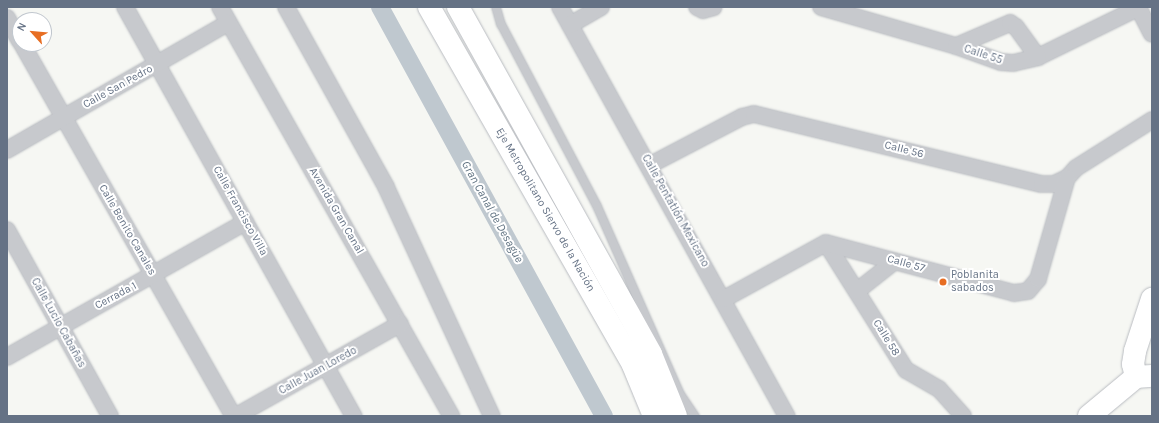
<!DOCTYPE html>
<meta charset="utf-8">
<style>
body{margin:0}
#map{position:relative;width:1159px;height:423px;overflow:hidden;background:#f6f7f3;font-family:Karla,sans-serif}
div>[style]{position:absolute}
.canal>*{height:18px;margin:-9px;padding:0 9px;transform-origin:9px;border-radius:9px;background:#bfc8cf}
.roads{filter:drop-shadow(0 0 1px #b9bcc1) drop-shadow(0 0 1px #b9bcc1)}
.lane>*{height:8px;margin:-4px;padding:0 4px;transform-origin:4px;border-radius:4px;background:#c7c9cd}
.street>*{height:16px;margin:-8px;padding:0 8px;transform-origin:8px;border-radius:8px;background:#c7c9cd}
.secondary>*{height:22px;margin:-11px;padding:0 11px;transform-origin:11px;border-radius:11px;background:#fff}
.highway>*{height:22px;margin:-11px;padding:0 11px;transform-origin:11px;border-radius:11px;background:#fff}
.dots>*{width:11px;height:11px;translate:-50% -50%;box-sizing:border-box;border:2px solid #fff;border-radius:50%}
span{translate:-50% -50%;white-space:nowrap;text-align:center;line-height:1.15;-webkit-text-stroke:4px #fff;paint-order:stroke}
.street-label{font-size:11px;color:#657285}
.poi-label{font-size:11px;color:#657285}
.left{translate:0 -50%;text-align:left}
.water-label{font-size:12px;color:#617382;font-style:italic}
.frame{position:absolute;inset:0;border:8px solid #657285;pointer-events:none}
.north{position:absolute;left:12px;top:12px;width:40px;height:40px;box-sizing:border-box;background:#fff;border:1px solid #c1c7ce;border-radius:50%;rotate:297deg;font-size:11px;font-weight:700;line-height:16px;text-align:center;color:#657285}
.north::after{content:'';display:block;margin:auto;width:14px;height:18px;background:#e76e23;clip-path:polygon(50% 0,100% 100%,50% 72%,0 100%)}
</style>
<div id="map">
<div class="canal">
<div style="left:380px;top:7px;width:466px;rotate:61.3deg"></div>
</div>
<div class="roads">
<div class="lane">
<div style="left:496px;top:7px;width:18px;rotate:74deg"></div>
<div style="left:501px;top:24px;width:206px;rotate:62.2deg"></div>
<div style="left:597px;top:206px;width:206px;rotate:66.2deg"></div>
<div style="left:680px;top:394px;width:27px;rotate:56deg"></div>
</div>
<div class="street">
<div style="left:125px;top:7px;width:469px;rotate:60.8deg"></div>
<div style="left:220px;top:7px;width:470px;rotate:60.5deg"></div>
<div style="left:286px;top:7px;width:206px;rotate:60.9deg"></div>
<div style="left:386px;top:187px;width:252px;rotate:65.2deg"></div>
<div style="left:560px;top:7px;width:468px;rotate:61deg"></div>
<div style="left:697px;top:7px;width:7px;rotate:27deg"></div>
<div style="left:703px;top:10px;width:11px;rotate:-15deg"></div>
<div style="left:821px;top:7px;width:141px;rotate:16.1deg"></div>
<div style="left:956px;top:46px;width:48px;rotate:19.6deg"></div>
<div style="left:1001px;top:62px;width:12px;rotate:5deg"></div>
<div style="left:1013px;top:63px;width:26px;rotate:-13deg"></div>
<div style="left:1038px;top:57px;width:111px;rotate:-26.1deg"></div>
<div style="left:1138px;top:7px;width:30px;rotate:63deg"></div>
<div style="left:7px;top:18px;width:26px;rotate:61deg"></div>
<div style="left:570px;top:25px;width:36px;rotate:-30deg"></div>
<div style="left:22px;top:44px;width:428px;rotate:60.4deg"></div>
<div style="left:956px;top:46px;width:59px;rotate:-23.1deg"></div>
<div style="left:1010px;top:23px;width:7px;rotate:34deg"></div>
<div style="left:1016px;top:27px;width:37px;rotate:54deg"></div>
<div style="left:7px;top:150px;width:255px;rotate:-29.9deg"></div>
<div style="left:650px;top:165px;width:104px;rotate:-27.6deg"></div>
<div style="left:742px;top:117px;width:12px;rotate:-14deg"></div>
<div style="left:754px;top:114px;width:296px;rotate:13.7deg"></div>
<div style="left:1042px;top:184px;width:12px"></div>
<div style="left:1054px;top:184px;width:14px;rotate:-25deg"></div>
<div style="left:1067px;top:178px;width:13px;rotate:-48deg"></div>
<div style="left:1076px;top:168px;width:90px;rotate:-32.3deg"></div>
<div style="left:7px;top:230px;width:213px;rotate:61deg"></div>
<div style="left:826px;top:243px;width:150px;rotate:57.8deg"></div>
<div style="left:906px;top:370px;width:38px;rotate:30deg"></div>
<div style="left:939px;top:389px;width:36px;rotate:48deg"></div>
<div style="left:857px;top:291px;width:48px;rotate:-38.3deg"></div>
<div style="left:724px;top:299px;width:116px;rotate:-28.8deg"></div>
<div style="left:826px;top:243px;width:195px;rotate:14.9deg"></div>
<div style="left:1014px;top:293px;width:14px;rotate:-8deg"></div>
<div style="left:1028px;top:291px;width:16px;rotate:-50deg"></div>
<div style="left:1038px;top:279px;width:105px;rotate:-74deg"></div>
<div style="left:7px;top:357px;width:274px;rotate:-29.5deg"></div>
<div style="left:236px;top:416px;width:188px;rotate:-29.3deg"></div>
</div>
<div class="secondary">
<div style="left:1136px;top:377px;width:13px;rotate:-103deg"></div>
<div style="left:1133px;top:364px;width:13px;rotate:-81deg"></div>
<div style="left:1135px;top:351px;width:55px;rotate:-71.9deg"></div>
<div style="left:1089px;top:416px;width:61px;rotate:-39.7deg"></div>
<div style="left:1136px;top:377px;width:16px;rotate:-4deg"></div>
</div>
<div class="highway">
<div style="left:429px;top:7px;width:412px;rotate:60.3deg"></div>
<div style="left:633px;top:365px;width:55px;rotate:67.6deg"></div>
<div style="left:458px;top:7px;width:397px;rotate:60.9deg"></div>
<div style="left:651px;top:354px;width:67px;rotate:68deg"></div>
</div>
</div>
<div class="dots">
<div style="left:943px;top:282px;background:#e76e23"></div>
</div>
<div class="street-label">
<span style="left:983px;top:55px;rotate:18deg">Calle 55</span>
<span style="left:118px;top:87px;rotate:-29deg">Calle San Pedro</span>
<span style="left:904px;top:150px;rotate:14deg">Calle 56</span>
<span style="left:545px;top:210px;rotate:60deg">Eje Metropolitano Siervo de la Nación</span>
<span style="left:240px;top:211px;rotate:61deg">Calle Francisco Villa</span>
<span style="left:336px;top:211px;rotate:60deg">Avenida Gran Canal</span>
<span style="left:675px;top:211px;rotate:61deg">Calle Pentatlón Mexicano</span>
<span style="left:127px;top:230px;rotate:60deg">Calle Benito Canales</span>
<span style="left:906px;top:264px;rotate:15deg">Calle 57</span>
<span style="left:116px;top:296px;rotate:-28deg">Cerrada 1</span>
<span style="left:58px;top:323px;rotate:61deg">Calle Lucio Cabañas</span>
<span style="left:886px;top:338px;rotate:58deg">Calle 58</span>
<span style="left:318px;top:371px;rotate:-29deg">Calle Juan Loredo</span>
</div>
<div class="poi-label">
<span class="left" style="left:951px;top:282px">Poblanita<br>sabados</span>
</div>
<div class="water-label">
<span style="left:492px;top:212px;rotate:61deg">Gran Canal de Desagüe</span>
</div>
<div class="frame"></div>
<div class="north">N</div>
</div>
